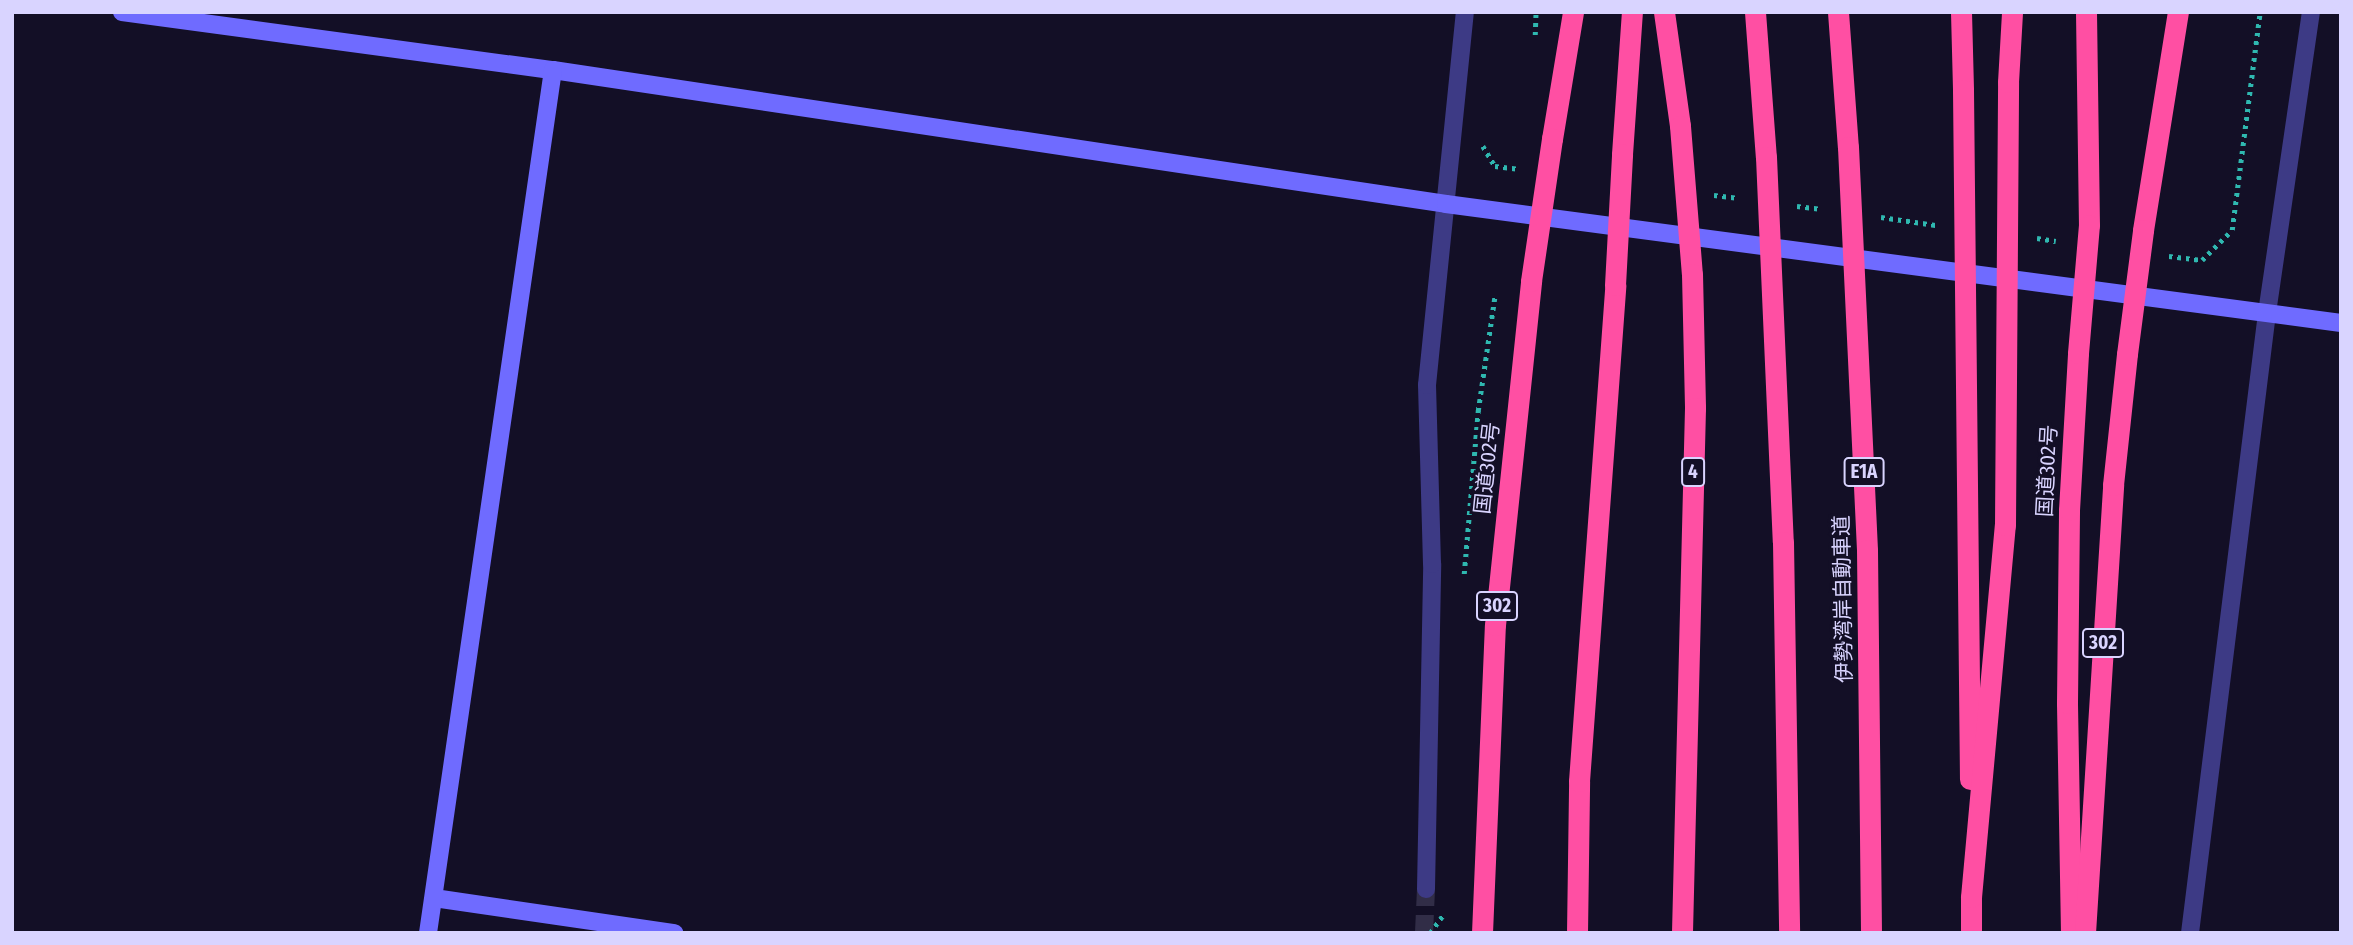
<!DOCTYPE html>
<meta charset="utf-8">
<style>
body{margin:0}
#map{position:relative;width:2353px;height:945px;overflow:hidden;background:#130f26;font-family:"Fira Sans Condensed","Noto Sans JP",sans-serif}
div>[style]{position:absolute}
.street-tunnel>*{height:18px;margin-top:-9px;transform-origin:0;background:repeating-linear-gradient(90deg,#312d47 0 18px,transparent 0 27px)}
.path>*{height:4.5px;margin-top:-2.25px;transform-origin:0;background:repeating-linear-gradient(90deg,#2fb8b0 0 3.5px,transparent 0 8.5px)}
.street>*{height:18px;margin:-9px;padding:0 9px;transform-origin:9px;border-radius:9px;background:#3d3a85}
.secondary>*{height:18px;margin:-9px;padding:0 9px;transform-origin:9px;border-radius:9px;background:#6f6bff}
.highway>*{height:21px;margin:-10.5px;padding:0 10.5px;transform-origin:10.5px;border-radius:10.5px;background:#ff4fa3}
.highway-bridge>*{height:21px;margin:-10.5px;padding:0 10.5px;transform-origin:10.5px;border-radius:10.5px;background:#ff4fa3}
span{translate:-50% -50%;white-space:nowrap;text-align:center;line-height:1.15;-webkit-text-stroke:6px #130f26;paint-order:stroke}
.shield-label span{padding:2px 5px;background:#130f26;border:2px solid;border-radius:5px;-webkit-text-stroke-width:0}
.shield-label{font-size:19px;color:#d9d4ff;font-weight:700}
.street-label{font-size:21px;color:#d9d4ff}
.frame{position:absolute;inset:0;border:14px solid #d9d4ff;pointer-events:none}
</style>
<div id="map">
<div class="street-tunnel">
<div style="left:1424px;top:933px;width:44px;rotate:-87.4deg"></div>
</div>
<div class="path">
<div style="left:1535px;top:35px;width:23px;rotate:-88deg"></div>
<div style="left:1483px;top:146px;width:23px;rotate:59deg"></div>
<div style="left:1495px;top:166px;width:23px;rotate:7deg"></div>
<div style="left:1714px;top:195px;width:23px;rotate:7deg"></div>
<div style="left:1797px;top:206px;width:23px;rotate:7deg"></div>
<div style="left:1881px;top:217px;width:55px;rotate:8.4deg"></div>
<div style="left:2037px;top:238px;width:19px;rotate:9deg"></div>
<div style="left:2169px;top:256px;width:33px;rotate:7deg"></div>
<div style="left:2202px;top:260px;width:42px;rotate:-45deg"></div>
<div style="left:2232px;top:230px;width:220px;rotate:-82.7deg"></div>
<div style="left:1464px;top:574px;width:164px;rotate:-85.1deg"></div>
<div style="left:1478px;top:411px;width:118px;rotate:-81.7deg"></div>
<div style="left:1430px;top:933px;width:24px;rotate:-54deg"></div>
</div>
<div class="street">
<div style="left:1426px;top:889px;width:325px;rotate:-88.9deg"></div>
<div style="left:1432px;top:564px;width:179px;rotate:-91.6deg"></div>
<div style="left:1427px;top:385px;width:375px;rotate:-84.2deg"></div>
<div style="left:2190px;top:933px;width:625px;rotate:-82.92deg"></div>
<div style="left:2267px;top:313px;width:304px;rotate:-81.7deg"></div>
</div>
<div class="secondary">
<div style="left:122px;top:12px;width:435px;rotate:7.7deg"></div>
<div style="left:553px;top:70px;width:903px;rotate:8.53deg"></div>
<div style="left:1446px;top:204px;width:903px;rotate:7.57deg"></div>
<div style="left:434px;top:898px;width:243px;rotate:8.3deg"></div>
<div style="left:428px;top:933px;width:872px;rotate:-81.76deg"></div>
</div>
<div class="highway">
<div style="left:1961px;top:12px;width:78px;rotate:88.5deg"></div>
<div style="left:2086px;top:12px;width:213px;rotate:89.2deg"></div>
<div style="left:1552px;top:139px;width:129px;rotate:-80.6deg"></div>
<div style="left:1622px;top:154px;width:142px;rotate:-86deg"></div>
<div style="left:2143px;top:230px;width:221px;rotate:-80.9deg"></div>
<div style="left:1482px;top:933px;width:308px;rotate:-87.6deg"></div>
<div style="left:1495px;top:625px;width:346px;rotate:-84deg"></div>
<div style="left:1577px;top:933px;width:152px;rotate:-89.2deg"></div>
<div style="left:1579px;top:781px;width:497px;rotate:-85.8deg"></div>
<div style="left:1971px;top:933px;width:36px;rotate:-90deg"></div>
<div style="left:2071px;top:933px;width:230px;rotate:-91deg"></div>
<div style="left:2067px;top:703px;width:193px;rotate:-89.4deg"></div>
<div style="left:2069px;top:510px;width:157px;rotate:-86.7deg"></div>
<div style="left:2085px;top:933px;width:449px;rotate:-86.4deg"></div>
<div style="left:2113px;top:485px;width:132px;rotate:-83.9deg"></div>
</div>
<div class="highway-bridge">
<div style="left:1664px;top:12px;width:115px;rotate:82deg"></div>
<div style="left:1680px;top:126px;width:148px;rotate:85.4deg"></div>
<div style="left:1692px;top:274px;width:134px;rotate:88.7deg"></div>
<div style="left:1695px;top:408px;width:525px;rotate:91.42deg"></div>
<div style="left:1755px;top:12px;width:145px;rotate:85.7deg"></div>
<div style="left:1766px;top:157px;width:385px;rotate:87.5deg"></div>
<div style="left:1783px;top:542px;width:391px;rotate:89.1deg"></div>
<div style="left:1838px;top:12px;width:135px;rotate:85.8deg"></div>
<div style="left:1848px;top:147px;width:403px;rotate:87.3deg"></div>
<div style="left:1867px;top:550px;width:383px;rotate:89.4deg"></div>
<div style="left:1963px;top:90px;width:689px;rotate:89.42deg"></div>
<div style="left:1531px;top:281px;width:144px;rotate:-81.6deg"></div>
<div style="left:1615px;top:285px;width:131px;rotate:-86.9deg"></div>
<div style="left:2078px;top:353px;width:128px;rotate:-85.1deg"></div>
<div style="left:2127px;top:354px;width:125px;rotate:-82.6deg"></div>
<div style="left:1971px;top:897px;width:374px;rotate:-84.8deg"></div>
<div style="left:2005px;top:525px;width:443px;rotate:-89.6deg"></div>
<div style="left:2008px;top:82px;width:70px;rotate:-86.7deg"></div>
</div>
<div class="shield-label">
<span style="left:1693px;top:472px">4</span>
<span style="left:1864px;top:472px">E1A</span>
<span style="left:1497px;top:606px">302</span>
<span style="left:2103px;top:643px">302</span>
</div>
<div class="street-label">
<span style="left:1487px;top:468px;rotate:-84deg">国道302号</span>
<span style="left:2047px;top:471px;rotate:-87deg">国道302号</span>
<span style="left:1843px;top:599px;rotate:-91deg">伊勢湾岸自動車道</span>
</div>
<div class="frame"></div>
</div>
